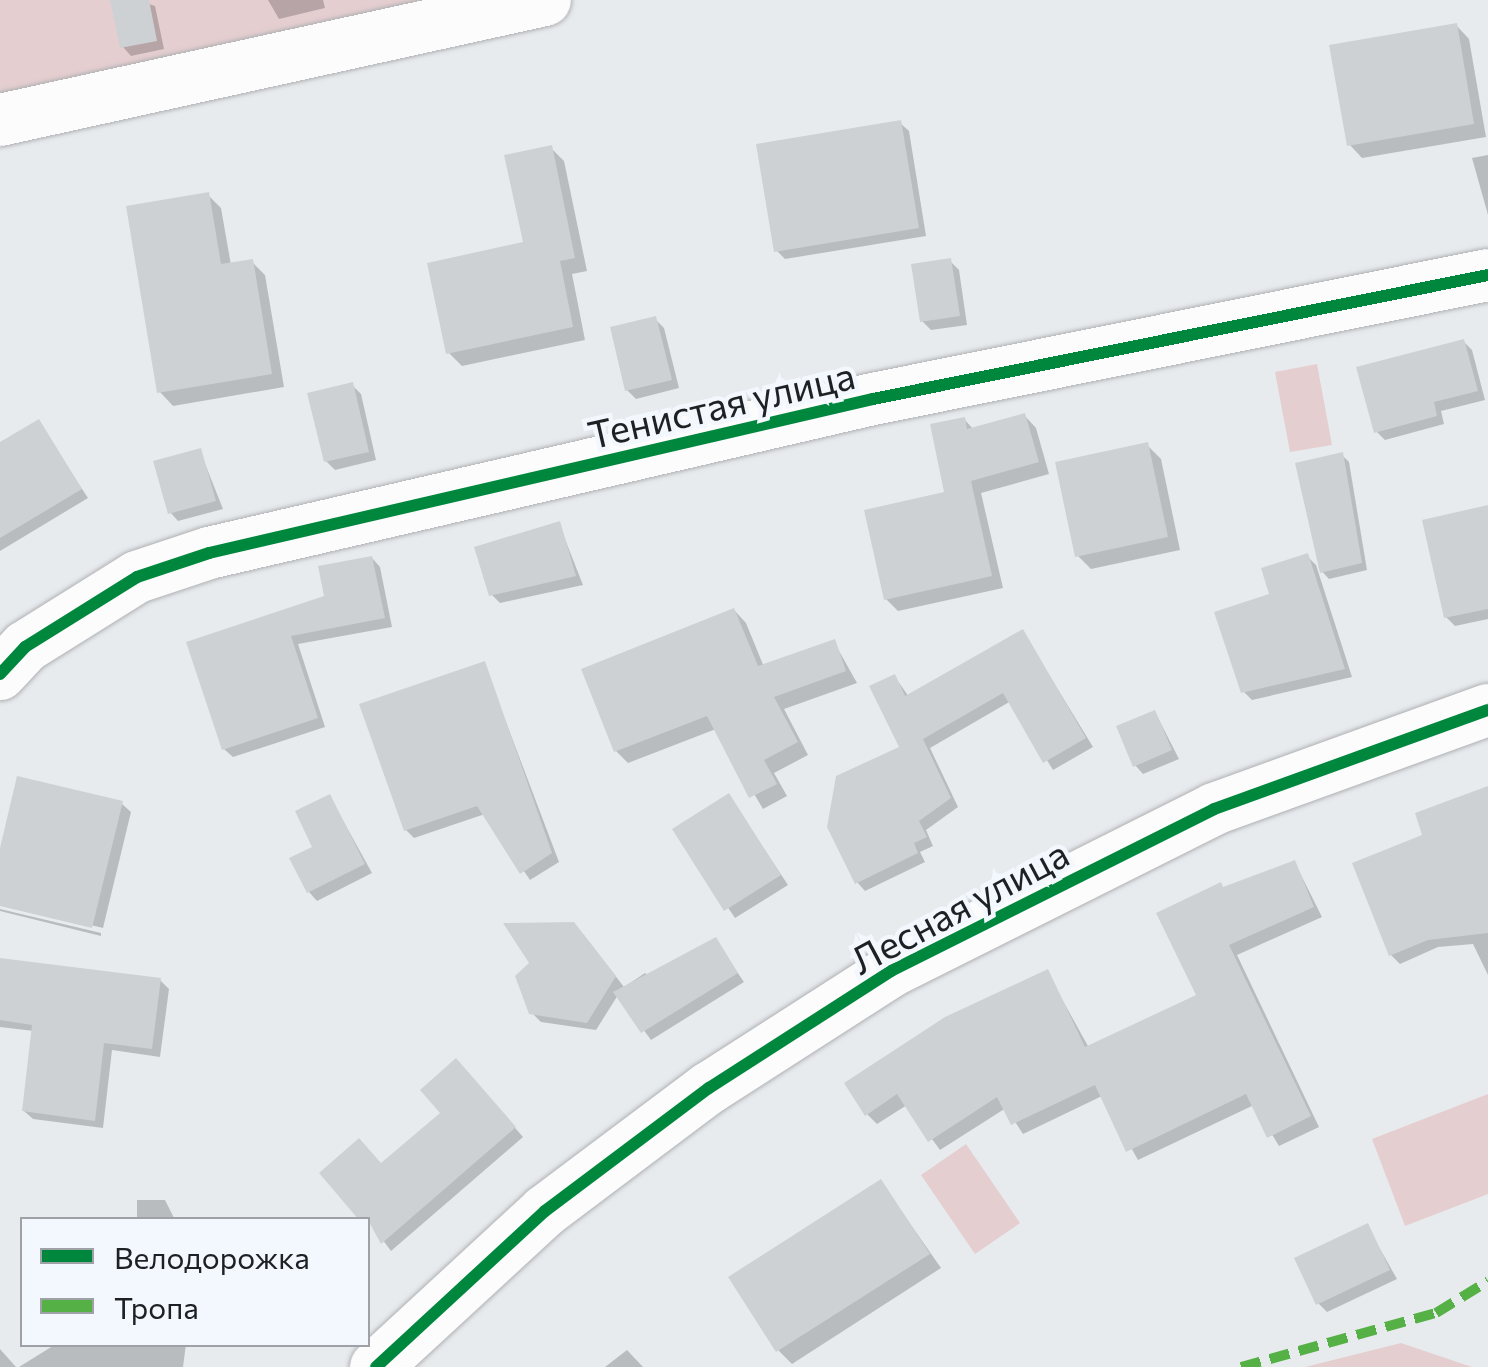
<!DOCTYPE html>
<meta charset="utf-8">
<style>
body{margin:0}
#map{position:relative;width:1488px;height:1367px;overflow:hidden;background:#e8ebee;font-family:Commissioner,sans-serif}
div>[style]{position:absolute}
.green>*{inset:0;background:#e5ced0}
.shadow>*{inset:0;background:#0003}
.building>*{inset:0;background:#ced1d4}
.roads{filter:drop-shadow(0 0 2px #afb1b4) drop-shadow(0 0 2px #afb1b4)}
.minor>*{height:52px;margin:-26px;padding:0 26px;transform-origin:26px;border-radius:26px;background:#fcfcfc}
.quiet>*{height:10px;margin-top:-5px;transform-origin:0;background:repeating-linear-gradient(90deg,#55b145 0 20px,transparent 0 30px)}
.cycleway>*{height:12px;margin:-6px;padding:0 6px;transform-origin:6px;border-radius:6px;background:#00873e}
span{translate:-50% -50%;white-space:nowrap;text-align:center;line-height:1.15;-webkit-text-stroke:9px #f3f8fe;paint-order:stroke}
.street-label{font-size:38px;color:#1e2123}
.legend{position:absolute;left:20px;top:1217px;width:350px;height:130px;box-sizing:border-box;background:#f3f8fe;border:2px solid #9ea2a6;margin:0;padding:12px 18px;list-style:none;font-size:30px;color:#1e2123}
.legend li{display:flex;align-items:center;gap:20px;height:50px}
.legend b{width:50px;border:2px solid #9ea2a6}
</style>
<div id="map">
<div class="green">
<div style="clip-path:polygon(0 0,487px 0,0 99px)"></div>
<div style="clip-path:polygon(1317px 364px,1332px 445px,1290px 452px,1275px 372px)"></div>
<div style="clip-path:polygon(1488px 1094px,1488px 1194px,1405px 1226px,1372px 1139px)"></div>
<div style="clip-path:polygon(966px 1144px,1020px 1223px,975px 1254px,921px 1175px)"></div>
<div style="clip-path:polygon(1401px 1343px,1472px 1367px,1305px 1367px)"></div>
</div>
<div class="shadow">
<div style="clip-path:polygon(136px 0,155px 6px,164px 49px,131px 56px,123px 47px)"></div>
<div style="clip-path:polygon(268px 0,323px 0,325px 8px,279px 19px)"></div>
<div style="clip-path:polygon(1456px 25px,1469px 39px,1486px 137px,1362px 158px,1349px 144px)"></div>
<div style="clip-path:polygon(900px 123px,909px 131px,926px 236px,785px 259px,777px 251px)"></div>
<div style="clip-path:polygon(551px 148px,564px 161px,587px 271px,572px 274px,585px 340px,462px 366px,449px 353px,526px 244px)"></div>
<div style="clip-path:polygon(1488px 155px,1488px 215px,1472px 158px)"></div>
<div style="clip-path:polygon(208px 195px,221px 208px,231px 265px,252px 262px,265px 275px,284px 387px,173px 406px,160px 392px)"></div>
<div style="clip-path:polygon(950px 261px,959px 270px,967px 325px,931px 330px,922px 321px)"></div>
<div style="clip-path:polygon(655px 319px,664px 328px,679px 388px,636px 399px,627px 390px)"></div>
<div style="clip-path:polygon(1463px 341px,1472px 350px,1485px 400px,1441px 411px,1444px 424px,1385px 440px,1376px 431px)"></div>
<div style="clip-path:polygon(352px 385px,361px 394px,376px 460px,335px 470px,326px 461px)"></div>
<div style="clip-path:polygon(1024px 415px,1036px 428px,1049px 474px,981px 493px,1003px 588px,898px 611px,886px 599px,947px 494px,964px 419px,974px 430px)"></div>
<div style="clip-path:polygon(38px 422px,88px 498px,0 551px,0 445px)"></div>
<div style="clip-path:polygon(1147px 445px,1161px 459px,1180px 550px,1091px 569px,1077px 555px)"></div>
<div style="clip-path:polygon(200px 451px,223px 509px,178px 521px,170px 512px)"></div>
<div style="clip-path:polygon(1342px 455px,1349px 462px,1367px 570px,1329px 579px,1316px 565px,1352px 677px,1252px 700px,1243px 691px,1272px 596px,1307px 556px,1322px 571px)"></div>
<div style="clip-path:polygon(1488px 506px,1488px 619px,1455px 626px,1446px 617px)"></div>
<div style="clip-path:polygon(559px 524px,583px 585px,500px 603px,492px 595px)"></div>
<div style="clip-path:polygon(372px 558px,380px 567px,392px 627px,298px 644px,325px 727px,233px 757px,224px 749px,189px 643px,327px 598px)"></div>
<div style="clip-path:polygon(734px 610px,746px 623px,764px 667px,834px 642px,857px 683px,784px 709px,808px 755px,774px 773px,787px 796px,763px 809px,716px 729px,628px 763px,616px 751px)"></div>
<div style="clip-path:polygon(1023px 632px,1093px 747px,1053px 770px,1011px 701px,930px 748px,958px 807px,926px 830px,933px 846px,920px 852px,925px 862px,865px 891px,857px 882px,902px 748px,895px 677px,909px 697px)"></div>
<div style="clip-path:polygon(484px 664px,559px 862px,530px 880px,485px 814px,414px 838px,406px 830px)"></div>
<div style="clip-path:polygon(1155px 712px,1179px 759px,1143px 774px,1135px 765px)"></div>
<div style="clip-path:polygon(1488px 788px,1488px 975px,1473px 944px,1438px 947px,1400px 964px,1391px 955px,1425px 836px)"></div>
<div style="clip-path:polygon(729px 796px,788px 885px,735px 918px,676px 830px)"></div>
<div style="clip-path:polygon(330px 797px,372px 873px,317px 901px,309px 892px)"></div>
<div style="clip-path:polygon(122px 804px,131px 812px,103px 928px,0 903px,0 858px)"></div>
<div style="clip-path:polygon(1295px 863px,1322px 917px,1237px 955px,1319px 1127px,1279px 1146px,1254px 1105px,1138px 1160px,1102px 1096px,1023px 1134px,1006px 1108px,940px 1150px,907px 1105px,877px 1124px,867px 1114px,1047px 972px,1089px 1048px,1199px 996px,1224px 889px)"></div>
<div style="clip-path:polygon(0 909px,101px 933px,101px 936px,0 911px)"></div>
<div style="clip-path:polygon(583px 934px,624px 987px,645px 973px,651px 979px,715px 940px,744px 982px,651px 1040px,618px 995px,596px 1030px,541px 1022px,532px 1013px)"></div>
<div style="clip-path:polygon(0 960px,160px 980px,169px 989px,160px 1057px,112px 1050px,103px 1128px,33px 1119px,24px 1111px,34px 1031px,0 1027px)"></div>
<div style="clip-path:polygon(465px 1070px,523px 1137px,391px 1251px,368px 1220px,443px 1113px)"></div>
<div style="clip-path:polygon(881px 1182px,941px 1268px,792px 1364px,778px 1350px)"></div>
<div style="clip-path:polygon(137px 1200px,165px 1200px,175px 1220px,137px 1220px)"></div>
<div style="clip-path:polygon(1367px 1226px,1397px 1279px,1327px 1312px,1318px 1303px)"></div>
<div style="clip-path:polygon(56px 1344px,186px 1344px,183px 1367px,19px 1367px)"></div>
<div style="clip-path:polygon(0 1349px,16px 1367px,0 1367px)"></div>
<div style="clip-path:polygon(627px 1350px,643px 1367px,605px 1367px)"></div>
</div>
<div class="building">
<div style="clip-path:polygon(110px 0,149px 0,157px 41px,120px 48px)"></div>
<div style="clip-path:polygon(1457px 23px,1474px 124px,1347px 146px,1329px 45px)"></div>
<div style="clip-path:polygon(901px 120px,919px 228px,774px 252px,756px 144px)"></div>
<div style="clip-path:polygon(552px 145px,575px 258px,560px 261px,573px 327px,446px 354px,427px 263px,523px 242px,504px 155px)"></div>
<div style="clip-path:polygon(209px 192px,221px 264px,253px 259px,272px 374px,157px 393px,126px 206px)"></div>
<div style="clip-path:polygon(951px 258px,960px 316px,920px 322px,911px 264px)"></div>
<div style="clip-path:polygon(656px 316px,672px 380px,625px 391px,610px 327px)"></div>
<div style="clip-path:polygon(1464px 339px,1478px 391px,1434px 402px,1437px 416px,1374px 433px,1356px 367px)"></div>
<div style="clip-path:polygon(353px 382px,369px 452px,324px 462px,307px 393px)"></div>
<div style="clip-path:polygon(1025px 413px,1039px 462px,971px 481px,992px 576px,884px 600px,864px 510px,944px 492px,930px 424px,965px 417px,967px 429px)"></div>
<div style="clip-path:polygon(39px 419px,82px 489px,0 538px,0 442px)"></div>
<div style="clip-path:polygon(1148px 442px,1168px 537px,1075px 557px,1055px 462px)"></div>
<div style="clip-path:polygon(201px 448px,216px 501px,168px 514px,153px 461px)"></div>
<div style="clip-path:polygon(1343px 452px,1362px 563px,1320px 573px,1295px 463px)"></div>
<div style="clip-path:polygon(1488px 505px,1488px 609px,1444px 618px,1422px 520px)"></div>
<div style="clip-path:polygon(560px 521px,576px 576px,489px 596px,474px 547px)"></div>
<div style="clip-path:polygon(1308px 553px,1345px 669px,1241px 693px,1214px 612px,1269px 594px,1261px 568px)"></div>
<div style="clip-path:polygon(372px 556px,385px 618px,291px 636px,318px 718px,222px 750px,186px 642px,324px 596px,318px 566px)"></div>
<div style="clip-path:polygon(734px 608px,758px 666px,835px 639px,846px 671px,774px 697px,798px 742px,764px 760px,777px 784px,749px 798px,707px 716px,614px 752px,581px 669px)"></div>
<div style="clip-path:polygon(1023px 629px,1086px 738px,1043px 763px,1003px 693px,923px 739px,951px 798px,919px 821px,927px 837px,914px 843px,918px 853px,855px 884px,827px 827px,836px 776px,899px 747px,869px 686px,895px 674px,905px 696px)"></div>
<div style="clip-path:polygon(485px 661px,552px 853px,520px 874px,477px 806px,404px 831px,359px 704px)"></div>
<div style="clip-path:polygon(1155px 710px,1172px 750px,1133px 767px,1116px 726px)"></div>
<div style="clip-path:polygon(17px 776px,123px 801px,92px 928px,0 906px,0 848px)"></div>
<div style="clip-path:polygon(1488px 786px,1488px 933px,1428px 940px,1389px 956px,1352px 863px,1422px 835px,1415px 813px)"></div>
<div style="clip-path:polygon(729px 793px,781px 875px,724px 911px,672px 829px)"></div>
<div style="clip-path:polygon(330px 794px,365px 864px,307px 893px,289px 858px,312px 847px,295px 811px)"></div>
<div style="clip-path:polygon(1295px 860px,1314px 907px,1229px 945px,1311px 1116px,1267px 1138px,1246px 1094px,1126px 1152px,1095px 1085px,1011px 1125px,997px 1097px,928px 1142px,897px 1094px,865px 1116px,844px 1083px,945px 1017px,1048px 969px,1085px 1047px,1196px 995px,1156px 913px,1221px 882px,1223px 887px)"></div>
<div style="clip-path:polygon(574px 922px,616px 976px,587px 1023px,529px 1014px,515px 976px,529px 963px,503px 923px)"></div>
<div style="clip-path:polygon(716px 937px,738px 973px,641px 1033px,613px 992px)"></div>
<div style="clip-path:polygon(0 958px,161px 978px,152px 1049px,104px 1043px,95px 1121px,22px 1111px,32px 1025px,0 1020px)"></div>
<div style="clip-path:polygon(456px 1058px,516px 1127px,381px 1244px,368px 1220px,359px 1220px,319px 1173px,359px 1138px,381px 1163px,440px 1113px,420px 1090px)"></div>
<div style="clip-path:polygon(881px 1179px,930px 1254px,776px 1352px,728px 1277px)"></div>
<div style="clip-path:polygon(1368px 1223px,1390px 1270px,1316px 1305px,1294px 1258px)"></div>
</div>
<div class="roads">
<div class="minor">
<div style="left:0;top:120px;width:558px;rotate:-12.42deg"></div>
<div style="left:0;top:674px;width:37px;rotate:-47deg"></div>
<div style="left:25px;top:647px;width:132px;rotate:-32deg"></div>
<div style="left:137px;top:577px;width:76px;rotate:-18.4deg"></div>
<div style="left:209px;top:553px;width:682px;rotate:-13.06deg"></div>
<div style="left:873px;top:399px;width:627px;rotate:-11.4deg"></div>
<div style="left:376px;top:1367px;width:230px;rotate:-42.7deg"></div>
<div style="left:545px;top:1211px;width:205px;rotate:-36.9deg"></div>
<div style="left:709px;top:1088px;width:216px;rotate:-32.7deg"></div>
<div style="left:891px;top:971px;width:361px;rotate:-26.6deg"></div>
<div style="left:1214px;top:809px;width:291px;rotate:-19.9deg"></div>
</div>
</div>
<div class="quiet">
<div style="left:1241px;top:1367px;width:202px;rotate:-15.5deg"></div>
<div style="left:1436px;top:1313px;width:61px;rotate:-31.6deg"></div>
</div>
<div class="cycleway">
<div style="left:0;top:674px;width:37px;rotate:-47deg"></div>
<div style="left:25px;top:647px;width:132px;rotate:-32deg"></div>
<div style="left:137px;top:577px;width:76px;rotate:-18.4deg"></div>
<div style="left:209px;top:553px;width:682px;rotate:-13.06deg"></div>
<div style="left:873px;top:399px;width:627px;rotate:-11.4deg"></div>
<div style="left:376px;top:1367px;width:230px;rotate:-42.7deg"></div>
<div style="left:545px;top:1211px;width:205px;rotate:-36.9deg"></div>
<div style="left:709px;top:1088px;width:216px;rotate:-32.7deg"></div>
<div style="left:891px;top:971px;width:361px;rotate:-26.6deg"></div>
<div style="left:1214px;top:809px;width:291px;rotate:-19.9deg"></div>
</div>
<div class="street-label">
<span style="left:721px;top:404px;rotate:-13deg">Тенистая улица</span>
<span style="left:959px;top:906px;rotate:-28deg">Лесная улица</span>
</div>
<ul class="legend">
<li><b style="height:12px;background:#00873e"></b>Велодорожка</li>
<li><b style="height:12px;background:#55b145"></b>Тропа</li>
</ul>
</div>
